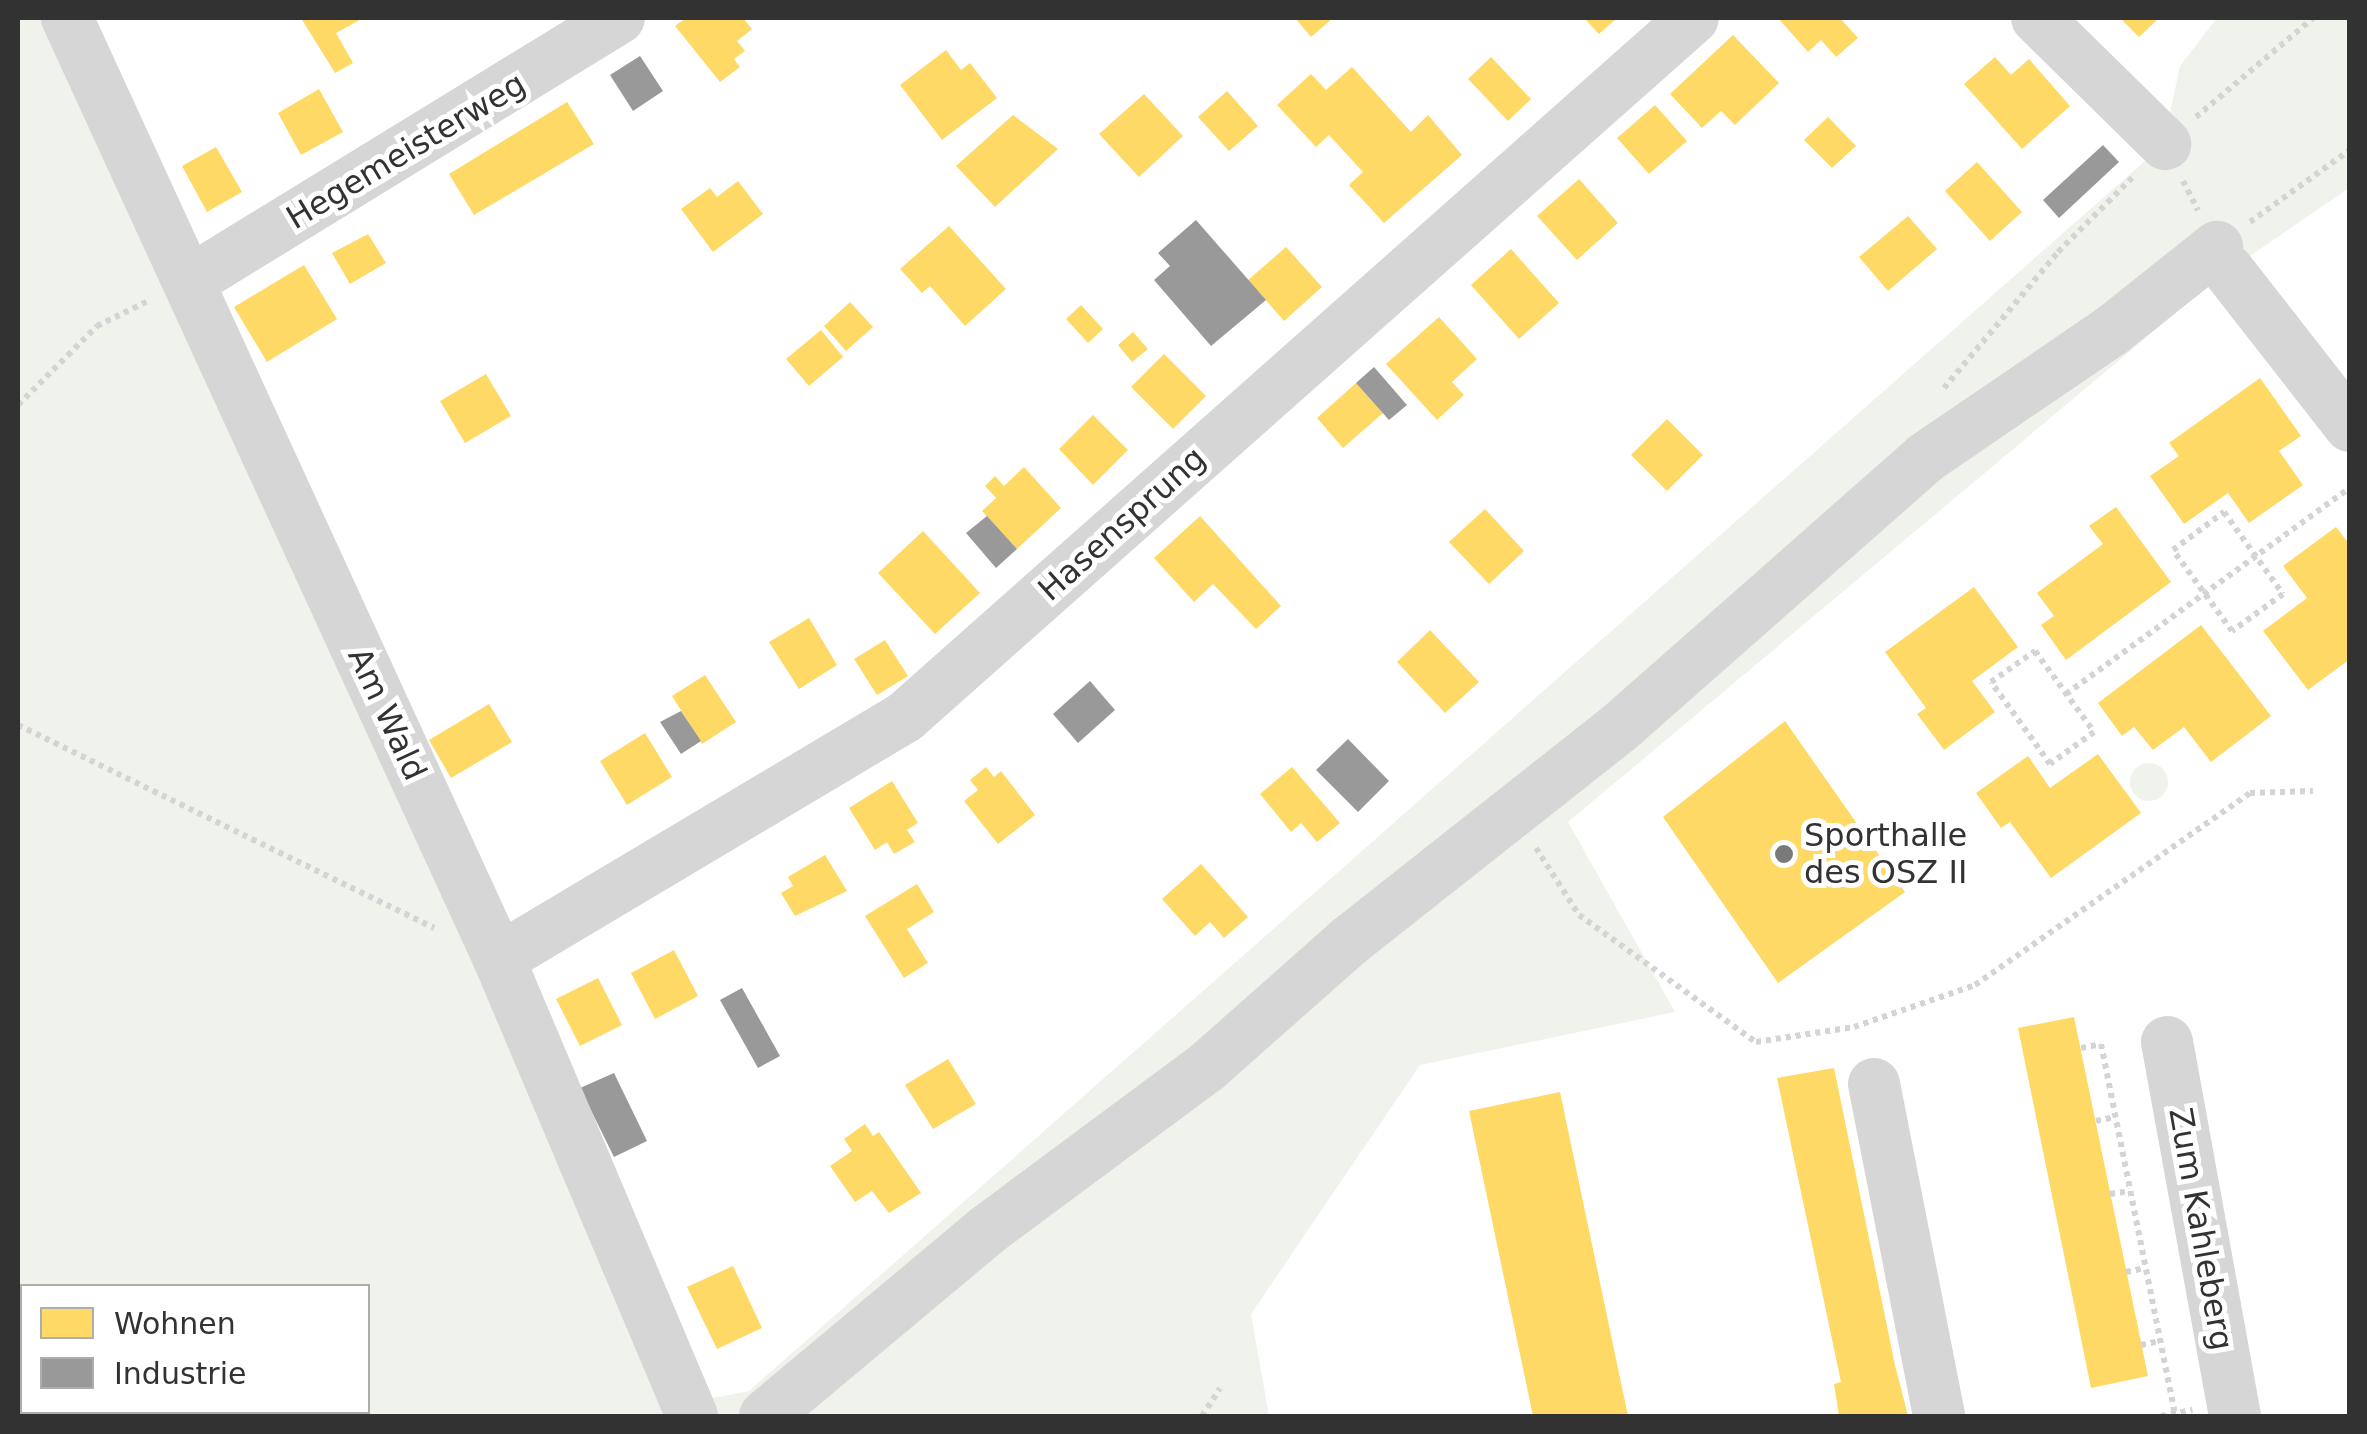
<!DOCTYPE html>
<style>
body{margin:0}
#map{position:relative;width:2367px;height:1434px;overflow:hidden;background:#fff;font-family:"DejaVu Sans",sans-serif}
div>[style]{position:absolute}
.green>*{inset:0;background:#f0f2ec}
.round{border-radius:50%}
.homes>*{inset:0;background:#ffd966}
.industry>*{inset:0;background:#999}
.path>*{height:6px;margin-top:-3px;transform-origin:0;background:repeating-linear-gradient(90deg,#d4d4d4 0 5px,transparent 0 10px)}
.minor>*{height:52px;margin:-26px;padding:0 26px;transform-origin:26px;border-radius:26px;background:#d6d6d6}
.dots>*{width:28px;height:28px;translate:-50% -50%;box-sizing:border-box;border:5px solid #fff;border-radius:50%}
span{translate:-50% -50%;white-space:nowrap;text-align:center;line-height:1.15;-webkit-text-stroke:10px #fff;paint-order:stroke}
.street-label{font-size:32px;color:#323232}
.poi-label{font-size:32px;color:#323232}
.left{translate:0 -50%;text-align:left}
.frame{position:absolute;inset:0;border:20px solid #323232;pointer-events:none}
.legend{position:absolute;left:20px;top:1284px;width:350px;height:130px;box-sizing:border-box;background:#fff;border:2px solid #adadad;margin:0;padding:12px 18px;list-style:none;font-size:30px;color:#323232}
.legend li{display:flex;align-items:center;gap:20px;height:50px}
.legend b{width:50px;border:2px solid #adadad}
</style>
<div id="map">
<div class="green">
<div style="clip-path:polygon(evenodd,18px 18px,43px 18px,683px 1404px,749px 1391px,2163px 145px,2180px 66px,2217px 18px,2349px 18px,2349px 188px,2215px 280px,1568px 822px,1675px 1012px,1420px 1065px,1251px 1314px,1269px 1416px,18px 1416px,18px 18px,22px 1286px,368px 1286px,368px 1412px,22px 1412px,22px 1286px)"></div>
<div class="round" style="left:2130px;top:763px;width:38px;height:38px"></div>
</div>
<div class="homes">
<div style="clip-path:polygon(301px 18px,363px 18px,336px 33px,353px 63px,335px 73px)"></div>
<div style="clip-path:polygon(686px 18px,743px 18px,752px 29px,737px 41px,745px 51px,734px 59px,740px 67px,720px 82px,675px 26px)"></div>
<div style="clip-path:polygon(1295px 18px,1333px 18px,1311px 37px)"></div>
<div style="clip-path:polygon(1584px 18px,1617px 18px,1599px 34px)"></div>
<div style="clip-path:polygon(1778px 18px,1840px 18px,1858px 38px,1836px 57px,1821px 40px,1808px 52px)"></div>
<div style="clip-path:polygon(2120px 18px,2159px 18px,2139px 37px)"></div>
<div style="clip-path:polygon(1733px 35px,1779px 83px,1735px 125px,1721px 111px,1702px 128px,1670px 94px)"></div>
<div style="clip-path:polygon(946px 50px,961px 70px,970px 63px,997px 98px,942px 140px,900px 85px)"></div>
<div style="clip-path:polygon(1491px 57px,1531px 99px,1508px 121px,1468px 79px)"></div>
<div style="clip-path:polygon(1995px 57px,2011px 75px,2029px 59px,2070px 106px,2022px 149px,1964px 84px)"></div>
<div style="clip-path:polygon(1352px 67px,1411px 132px,1428px 115px,1462px 155px,1384px 223px,1349px 185px,1363px 172px,1329px 135px,1316px 147px,1277px 105px,1311px 74px,1326px 90px)"></div>
<div style="clip-path:polygon(319px 89px,343px 132px,301px 155px,278px 113px)"></div>
<div style="clip-path:polygon(1227px 91px,1258px 126px,1229px 151px,1198px 117px)"></div>
<div style="clip-path:polygon(1144px 94px,1183px 136px,1139px 177px,1099px 134px)"></div>
<div style="clip-path:polygon(567px 102px,594px 144px,474px 215px,449px 174px)"></div>
<div style="clip-path:polygon(1655px 105px,1687px 141px,1649px 174px,1617px 138px)"></div>
<div style="clip-path:polygon(1013px 115px,1058px 149px,995px 207px,956px 166px)"></div>
<div style="clip-path:polygon(1828px 117px,1856px 146px,1832px 168px,1804px 140px)"></div>
<div style="clip-path:polygon(216px 147px,242px 192px,207px 212px,182px 166px)"></div>
<div style="clip-path:polygon(1977px 162px,2022px 212px,1990px 241px,1945px 191px)"></div>
<div style="clip-path:polygon(1579px 179px,1618px 223px,1577px 260px,1537px 216px)"></div>
<div style="clip-path:polygon(738px 181px,763px 214px,713px 252px,681px 209px,710px 188px,717px 197px)"></div>
<div style="clip-path:polygon(1908px 216px,1937px 249px,1888px 291px,1859px 257px)"></div>
<div style="clip-path:polygon(949px 226px,1006px 289px,965px 326px,930px 286px,922px 293px,900px 269px)"></div>
<div style="clip-path:polygon(368px 234px,386px 263px,350px 284px,332px 253px)"></div>
<div style="clip-path:polygon(1286px 247px,1322px 287px,1284px 321px,1248px 280px)"></div>
<div style="clip-path:polygon(1511px 249px,1559px 303px,1519px 339px,1471px 285px)"></div>
<div style="clip-path:polygon(304px 265px,337px 319px,267px 362px,234px 307px)"></div>
<div style="clip-path:polygon(850px 302px,873px 327px,846px 351px,824px 326px)"></div>
<div style="clip-path:polygon(1081px 305px,1103px 329px,1088px 343px,1066px 319px)"></div>
<div style="clip-path:polygon(1439px 317px,1477px 359px,1452px 382px,1464px 395px,1437px 420px,1386px 364px)"></div>
<div style="clip-path:polygon(821px 330px,843px 357px,809px 386px,786px 359px)"></div>
<div style="clip-path:polygon(1133px 332px,1148px 349px,1132px 362px,1118px 345px)"></div>
<div style="clip-path:polygon(1164px 354px,1206px 396px,1173px 429px,1131px 387px)"></div>
<div style="clip-path:polygon(486px 374px,511px 416px,465px 443px,440px 401px)"></div>
<div style="clip-path:polygon(2260px 378px,2301px 436px,2279px 451px,2303px 485px,2249px 523px,2228px 493px,2184px 524px,2150px 476px,2179px 456px,2169px 443px)"></div>
<div style="clip-path:polygon(1356px 383px,1383px 413px,1343px 448px,1317px 418px)"></div>
<div style="clip-path:polygon(1093px 415px,1128px 450px,1093px 485px,1059px 449px)"></div>
<div style="clip-path:polygon(1667px 419px,1703px 455px,1667px 491px,1631px 455px)"></div>
<div style="clip-path:polygon(1024px 467px,1061px 508px,1017px 549px,982px 511px,996px 498px,985px 486px,995px 476px,1004px 486px)"></div>
<div style="clip-path:polygon(2116px 507px,2171px 582px,2066px 660px,2041px 625px,2054px 616px,2037px 593px,2103px 544px,2089px 526px)"></div>
<div style="clip-path:polygon(1485px 509px,1524px 551px,1489px 584px,1449px 542px)"></div>
<div style="clip-path:polygon(1200px 516px,1281px 606px,1256px 629px,1213px 584px,1194px 602px,1154px 558px)"></div>
<div style="clip-path:polygon(2336px 527px,2350px 545px,2350px 659px,2308px 690px,2263px 631px,2307px 598px,2283px 566px)"></div>
<div style="clip-path:polygon(923px 531px,980px 593px,935px 634px,878px 573px)"></div>
<div style="clip-path:polygon(1974px 587px,2018px 647px,1972px 681px,1995px 712px,1944px 750px,1917px 714px,1926px 708px,1885px 652px)"></div>
<div style="clip-path:polygon(809px 618px,837px 665px,799px 689px,769px 642px)"></div>
<div style="clip-path:polygon(2201px 625px,2271px 716px,2211px 762px,2184px 727px,2153px 750px,2134px 727px,2122px 736px,2098px 703px)"></div>
<div style="clip-path:polygon(1430px 630px,1479px 682px,1445px 713px,1397px 662px)"></div>
<div style="clip-path:polygon(885px 640px,908px 676px,877px 695px,854px 659px)"></div>
<div style="clip-path:polygon(705px 675px,736px 722px,702px 744px,672px 696px)"></div>
<div style="clip-path:polygon(489px 704px,512px 742px,451px 778px,429px 740px)"></div>
<div style="clip-path:polygon(1785px 721px,1905px 892px,1778px 983px,1663px 817px)"></div>
<div style="clip-path:polygon(645px 733px,672px 777px,627px 805px,600px 761px)"></div>
<div style="clip-path:polygon(2098px 754px,2141px 813px,2051px 878px,2010px 822px,2001px 828px,1976px 793px,2028px 756px,2050px 788px)"></div>
<div style="clip-path:polygon(986px 767px,994px 777px,1001px 771px,1035px 815px,998px 844px,964px 801px,978px 790px,970px 780px)"></div>
<div style="clip-path:polygon(1292px 767px,1340px 823px,1317px 842px,1301px 823px,1291px 832px,1260px 794px)"></div>
<div style="clip-path:polygon(892px 781px,918px 823px,907px 830px,915px 842px,894px 854px,887px 842px,875px 850px,849px 808px)"></div>
<div style="clip-path:polygon(825px 855px,847px 891px,795px 916px,781px 893px,793px 886px,788px 877px)"></div>
<div style="clip-path:polygon(1201px 864px,1248px 917px,1224px 938px,1210px 922px,1195px 936px,1162px 899px)"></div>
<div style="clip-path:polygon(917px 884px,934px 912px,907px 929px,928px 963px,904px 978px,865px 916px)"></div>
<div style="clip-path:polygon(674px 950px,698px 996px,655px 1019px,631px 973px)"></div>
<div style="clip-path:polygon(598px 978px,622px 1025px,580px 1046px,556px 999px)"></div>
<div style="clip-path:polygon(2074px 1017px,2148px 1376px,2091px 1388px,2018px 1028px)"></div>
<div style="clip-path:polygon(948px 1059px,976px 1104px,933px 1129px,905px 1085px)"></div>
<div style="clip-path:polygon(1834px 1068px,1895px 1365px,1908px 1416px,1839px 1416px,1834px 1384px,1841px 1382px,1777px 1078px)"></div>
<div style="clip-path:polygon(1560px 1092px,1628px 1416px,1533px 1416px,1469px 1111px)"></div>
<div style="clip-path:polygon(865px 1124px,873px 1136px,879px 1132px,921px 1193px,889px 1213px,872px 1191px,855px 1202px,830px 1166px,852px 1151px,844px 1139px)"></div>
<div style="clip-path:polygon(733px 1266px,762px 1328px,717px 1349px,687px 1287px)"></div>
</div>
<div class="industry">
<div style="clip-path:polygon(640px 56px,663px 91px,633px 111px,610px 75px)"></div>
<div style="clip-path:polygon(2103px 145px,2119px 162px,2059px 218px,2043px 200px)"></div>
<div style="clip-path:polygon(1196px 220px,1266px 300px,1211px 346px,1154px 280px,1170px 266px,1158px 253px)"></div>
<div style="clip-path:polygon(1374px 367px,1407px 405px,1389px 420px,1356px 383px)"></div>
<div style="clip-path:polygon(987px 516px,1017px 549px,996px 568px,966px 533px)"></div>
<div style="clip-path:polygon(1090px 681px,1115px 710px,1078px 743px,1053px 714px)"></div>
<div style="clip-path:polygon(681px 711px,701px 741px,681px 754px,660px 722px)"></div>
<div style="clip-path:polygon(1348px 739px,1389px 781px,1358px 812px,1316px 770px)"></div>
<div style="clip-path:polygon(742px 988px,780px 1056px,758px 1068px,720px 1000px)"></div>
<div style="clip-path:polygon(614px 1073px,647px 1141px,614px 1157px,580px 1088px)"></div>
</div>
<div class="path">
<div style="left:2196px;top:117px;width:153px;rotate:-40.2deg"></div>
<div style="left:2183px;top:181px;width:33px;rotate:63deg"></div>
<div style="left:2250px;top:222px;width:123px;rotate:-35.8deg"></div>
<div style="left:1944px;top:388px;width:177px;rotate:-50deg"></div>
<div style="left:2058px;top:252px;width:110px;rotate:-45deg"></div>
<div style="left:18px;top:405px;width:112px;rotate:-45deg"></div>
<div style="left:97px;top:326px;width:57px;rotate:-26.1deg"></div>
<div style="left:2224px;top:512px;width:101px;rotate:54.3deg"></div>
<div style="left:2283px;top:594px;width:63px;rotate:144deg"></div>
<div style="left:2232px;top:631px;width:100px;rotate:-126.1deg"></div>
<div style="left:2173px;top:550px;width:64px;rotate:-36.7deg"></div>
<div style="left:2035px;top:651px;width:100px;rotate:53.9deg"></div>
<div style="left:2094px;top:732px;width:54px;rotate:144deg"></div>
<div style="left:2050px;top:764px;width:101px;rotate:-125.7deg"></div>
<div style="left:1991px;top:682px;width:54px;rotate:-35.2deg"></div>
<div style="left:2066px;top:694px;width:351px;rotate:-36deg"></div>
<div style="left:18px;top:725px;width:463px;rotate:26deg"></div>
<div style="left:1536px;top:848px;width:80px;rotate:57.3deg"></div>
<div style="left:1579px;top:915px;width:218px;rotate:35.7deg"></div>
<div style="left:1756px;top:1042px;width:99px;rotate:-8.7deg"></div>
<div style="left:1854px;top:1027px;width:128px;rotate:-19.1deg"></div>
<div style="left:1975px;top:985px;width:335px;rotate:-34.9deg"></div>
<div style="left:2250px;top:793px;width:63px;rotate:-1.8deg"></div>
<div style="left:2081px;top:1048px;width:20px;rotate:-11deg"></div>
<div style="left:2101px;top:1044px;width:379px;rotate:78.7deg"></div>
<div style="left:2096px;top:1121px;width:19px;rotate:-12deg"></div>
<div style="left:2110px;top:1194px;width:20px;rotate:-9deg"></div>
<div style="left:2126px;top:1272px;width:19px;rotate:-12deg"></div>
<div style="left:2141px;top:1345px;width:19px;rotate:-12deg"></div>
<div style="left:1202px;top:1416px;width:33px;rotate:-57deg"></div>
<div style="left:2161px;top:1416px;width:32px;rotate:-11deg"></div>
</div>
<div class="minor">
<div style="left:67px;top:18px;width:1035px;rotate:65.34deg"></div>
<div style="left:499px;top:959px;width:496px;rotate:67.1deg"></div>
<div style="left:2037px;top:18px;width:180px;rotate:44.5deg"></div>
<div style="left:2228px;top:270px;width:198px;rotate:52deg"></div>
<div style="left:190px;top:281px;width:503px;rotate:-31.51deg"></div>
<div style="left:499px;top:959px;width:473px;rotate:-30.8deg"></div>
<div style="left:905px;top:717px;width:1053px;rotate:-41.57deg"></div>
<div style="left:2167px;top:1042px;width:380px;rotate:79.7deg"></div>
<div style="left:1874px;top:1084px;width:338px;rotate:78.9deg"></div>
<div style="left:765px;top:1416px;width:288px;rotate:-39.9deg"></div>
<div style="left:986px;top:1231px;width:277px;rotate:-36.6deg"></div>
<div style="left:1208px;top:1066px;width:187px;rotate:-41.5deg"></div>
<div style="left:1348px;top:942px;width:345px;rotate:-38.3deg"></div>
<div style="left:1619px;top:728px;width:408px;rotate:-41.4deg"></div>
<div style="left:1925px;top:458px;width:224px;rotate:-34.3deg"></div>
<div style="left:2110px;top:332px;width:137px;rotate:-38.5deg"></div>
</div>
<div class="dots">
<div style="left:1784px;top:854px;background:#7a7a7a"></div>
</div>
<div class="street-label">
<span style="left:406px;top:151px;rotate:-31deg">Hegemeisterweg</span>
<span style="left:1122px;top:524px;rotate:-42deg">Hasensprung</span>
<span style="left:387px;top:714px;rotate:65deg">Am Wald</span>
<span style="left:2201px;top:1229px;rotate:80deg">Zum Kahleberg</span>
</div>
<div class="poi-label">
<span class="left" style="left:1804px;top:854px">Sporthalle<br>des OSZ II</span>
</div>
<div class="frame"></div>
<ul class="legend">
<li><b style="height:28px;background:#ffd966"></b>Wohnen</li>
<li><b style="height:28px;background:#999"></b>Industrie</li>
</ul>
</div>
